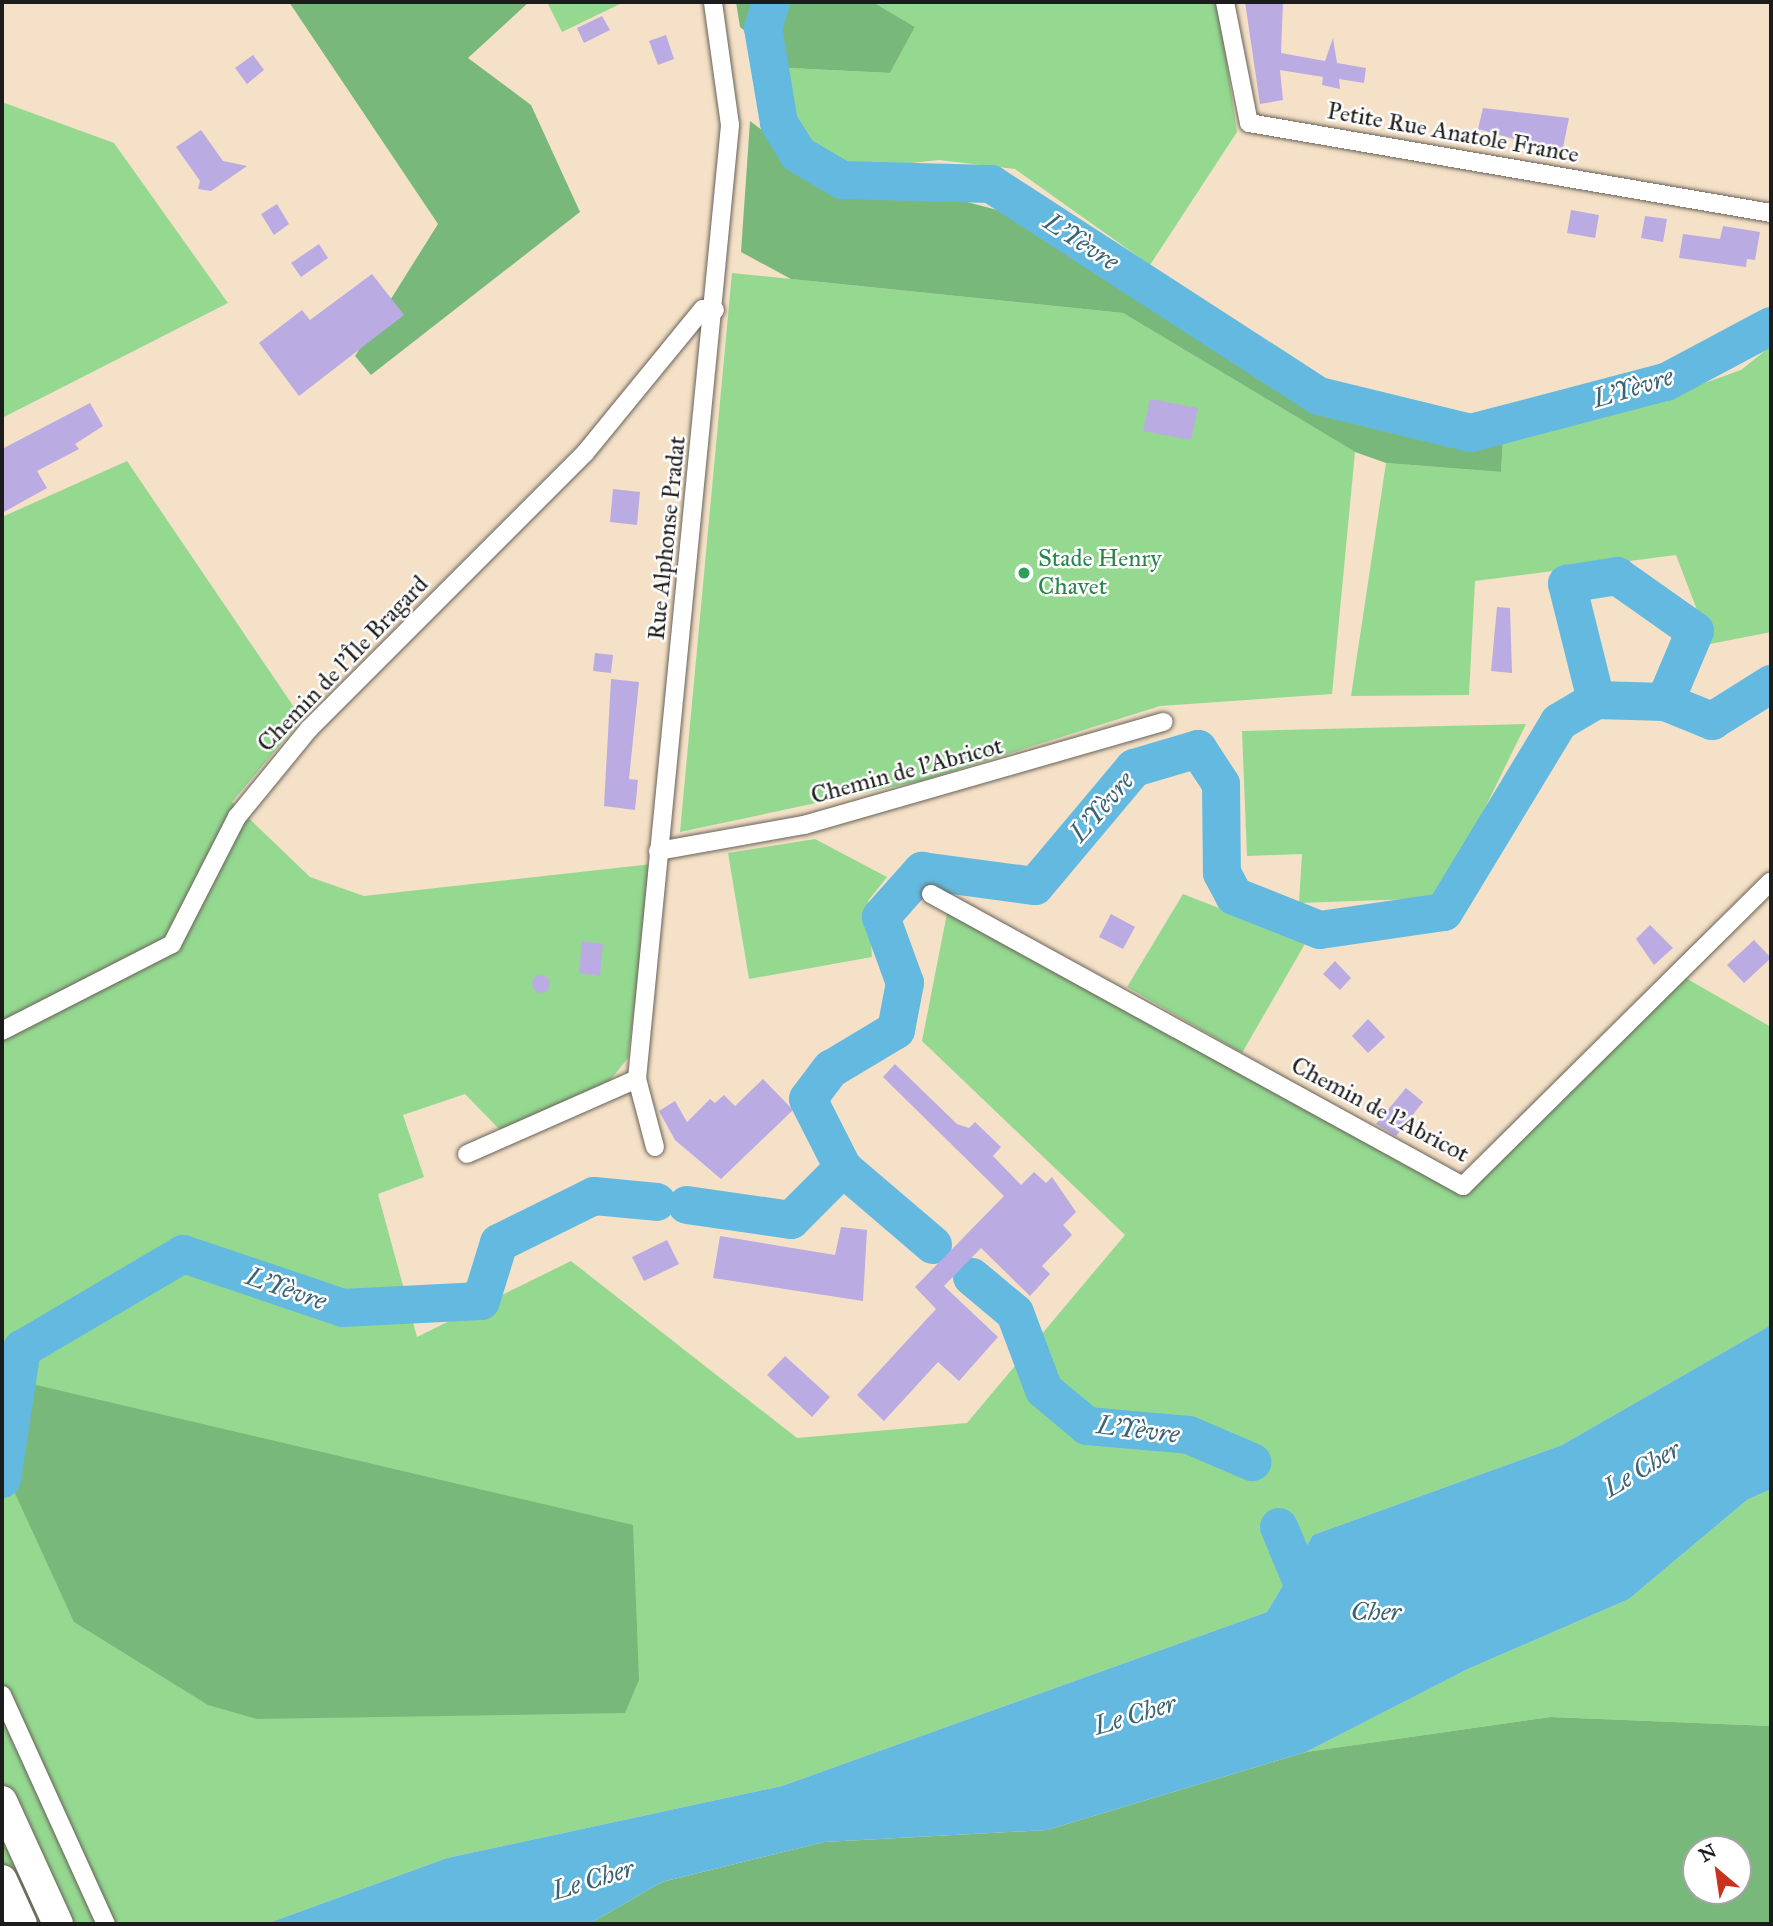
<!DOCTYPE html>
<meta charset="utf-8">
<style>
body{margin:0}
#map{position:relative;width:1773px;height:1926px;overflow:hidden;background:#f5e1c7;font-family:"IM FELL Great Primer",serif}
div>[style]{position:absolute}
.green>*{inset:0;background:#95d991}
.forest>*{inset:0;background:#78b97b}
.water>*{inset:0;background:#64b9e0}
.river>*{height:38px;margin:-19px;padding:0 19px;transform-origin:19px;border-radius:19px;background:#64b9e0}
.building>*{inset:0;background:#baabe3}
.round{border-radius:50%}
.roads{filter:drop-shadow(0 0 2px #686158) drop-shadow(0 0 2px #686158)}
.minor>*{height:18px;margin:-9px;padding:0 9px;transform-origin:9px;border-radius:9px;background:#fff}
.motorway>*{height:30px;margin:-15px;padding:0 15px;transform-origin:15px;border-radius:15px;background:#fff}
.dots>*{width:19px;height:19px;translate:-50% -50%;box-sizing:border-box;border:4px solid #fff;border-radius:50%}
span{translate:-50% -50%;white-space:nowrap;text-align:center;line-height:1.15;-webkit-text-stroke:5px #fff;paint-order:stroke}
.street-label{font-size:24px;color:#1c1c1c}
.leisure-label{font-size:24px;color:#27864d}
.left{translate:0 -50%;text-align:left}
.water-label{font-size:26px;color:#3c6374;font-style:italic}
.frame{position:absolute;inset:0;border:4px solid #1c1c1c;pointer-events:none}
.north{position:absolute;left:1682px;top:1835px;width:70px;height:70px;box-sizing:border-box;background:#fff;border:2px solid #a4a4a4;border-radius:50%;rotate:331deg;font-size:19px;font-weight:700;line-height:28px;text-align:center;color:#1c1c1c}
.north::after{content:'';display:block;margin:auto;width:24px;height:32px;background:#c8321e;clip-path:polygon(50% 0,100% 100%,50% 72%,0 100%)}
</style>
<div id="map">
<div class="green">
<div style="clip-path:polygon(547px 2px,624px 2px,562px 32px)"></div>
<div style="clip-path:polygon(873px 2px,1218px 2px,1237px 132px,1150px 265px,1015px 169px,939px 160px,847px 170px,824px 157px,795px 121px,788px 68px,890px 73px,915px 27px)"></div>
<div style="clip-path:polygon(2px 102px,114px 143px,228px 303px,2px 418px)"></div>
<div style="clip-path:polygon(732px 273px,1123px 313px,1355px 452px,1332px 694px,1160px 706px,925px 780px,680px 832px)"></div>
<div style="clip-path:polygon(1771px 346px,1771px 632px,1710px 644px,1676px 555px,1475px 581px,1469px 695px,1351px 696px,1386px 463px,1501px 472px,1503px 440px,1668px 396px,1741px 370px)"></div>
<div style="clip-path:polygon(127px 461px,302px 719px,232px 802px,310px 877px,364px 896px,652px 864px,628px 1058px,599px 1094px,502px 1132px,465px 1094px,403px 1115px,424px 1177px,378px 1194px,417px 1337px,571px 1261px,797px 1438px,967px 1423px,1125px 1235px,922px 1041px,950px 898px,1460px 1183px,1670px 969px,1771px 1027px,1771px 1325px,1562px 1445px,1313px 1535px,1267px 1612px,782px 1786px,447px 1858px,266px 1924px,2px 1924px,2px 517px)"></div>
<div style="clip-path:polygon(1526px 724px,1441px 898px,1299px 903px,1302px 854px,1247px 856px,1242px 731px)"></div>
<div style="clip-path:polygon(815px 839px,887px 877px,868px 901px,872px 957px,749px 979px,728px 853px)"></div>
<div style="clip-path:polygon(1183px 894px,1306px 942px,1242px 1053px,1127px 987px)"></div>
<div style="clip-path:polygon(1771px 1489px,1771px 1726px,1551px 1717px,1306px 1752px,1468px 1669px,1629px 1599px,1747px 1500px)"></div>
</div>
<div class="forest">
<div style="clip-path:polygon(289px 2px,529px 2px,468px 58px,531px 105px,580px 212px,371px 375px,355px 356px,438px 224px)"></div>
<div style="clip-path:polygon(736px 2px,873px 2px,915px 27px,890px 73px,788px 68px,740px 27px)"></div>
<div style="clip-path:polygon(750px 121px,835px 185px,937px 194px,1016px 215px,1322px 410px,1437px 440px,1503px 440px,1501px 472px,1386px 463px,1355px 452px,1123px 313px,791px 279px,741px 252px)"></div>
<div style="clip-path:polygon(2px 1377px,633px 1525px,639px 1680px,625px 1713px,257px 1719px,208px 1705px,74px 1622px,2px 1465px)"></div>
<div style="clip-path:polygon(evenodd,1551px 1717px,1771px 1726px,1771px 1924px,589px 1924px,662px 1882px,824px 1842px,1047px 1830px,1306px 1752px,1551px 1717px,1696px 1849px,1738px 1849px,1738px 1891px,1696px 1891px,1696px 1849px)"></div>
</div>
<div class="water">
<div style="clip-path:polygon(1771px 1325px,1771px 1489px,1747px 1500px,1629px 1599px,1468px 1669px,1306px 1752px,1047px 1830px,824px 1842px,662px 1882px,589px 1924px,266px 1924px,447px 1858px,782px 1786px,1267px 1612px,1313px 1535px,1562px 1445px)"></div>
</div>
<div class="river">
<div style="left:771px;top:2px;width:27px;rotate:107deg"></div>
<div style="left:763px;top:28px;width:96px;rotate:80.4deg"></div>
<div style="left:779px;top:123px;width:36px;rotate:58deg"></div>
<div style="left:798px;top:154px;width:51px;rotate:30.6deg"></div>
<div style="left:842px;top:180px;width:149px;rotate:1.5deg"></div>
<div style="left:991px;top:184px;width:391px;rotate:32.9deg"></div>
<div style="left:1319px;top:396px;width:156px;rotate:13.7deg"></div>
<div style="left:1471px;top:433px;width:202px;rotate:-14.7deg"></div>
<div style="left:1666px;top:382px;width:119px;rotate:-28.1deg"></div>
<div style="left:1596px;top:700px;width:120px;rotate:-104deg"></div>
<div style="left:1567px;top:584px;width:51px;rotate:-9.1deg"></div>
<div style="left:1617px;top:576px;width:95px;rotate:35.2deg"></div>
<div style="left:1695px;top:631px;width:77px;rotate:112.9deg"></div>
<div style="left:687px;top:1205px;width:105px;rotate:8.2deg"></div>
<div style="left:791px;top:1220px;width:74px;rotate:-45deg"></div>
<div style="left:933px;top:1245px;width:118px;rotate:-139.5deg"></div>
<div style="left:843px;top:1168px;width:77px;rotate:-116.9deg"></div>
<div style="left:808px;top:1099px;width:38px;rotate:-53deg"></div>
<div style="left:831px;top:1069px;width:76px;rotate:-31deg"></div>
<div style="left:896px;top:1030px;width:48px;rotate:-79.2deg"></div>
<div style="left:905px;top:983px;width:70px;rotate:-110deg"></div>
<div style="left:881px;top:917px;width:62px;rotate:-48.3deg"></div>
<div style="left:922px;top:871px;width:114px;rotate:7.6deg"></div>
<div style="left:1035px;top:886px;width:154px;rotate:-50deg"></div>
<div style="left:1134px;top:768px;width:67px;rotate:-16.5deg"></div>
<div style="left:1198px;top:749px;width:42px;rotate:56.7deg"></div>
<div style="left:1221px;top:784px;width:89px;rotate:89.4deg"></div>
<div style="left:1222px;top:873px;width:26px;rotate:62deg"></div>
<div style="left:1234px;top:896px;width:92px;rotate:21.6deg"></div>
<div style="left:1320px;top:930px;width:125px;rotate:-8.3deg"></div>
<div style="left:1444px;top:912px;width:222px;rotate:-58.8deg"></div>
<div style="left:1559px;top:722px;width:43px;rotate:-30.7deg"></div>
<div style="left:1596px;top:700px;width:69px;rotate:1.7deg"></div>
<div style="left:1665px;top:702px;width:51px;rotate:22deg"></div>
<div style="left:1712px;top:721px;width:70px;rotate:-32.1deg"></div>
<div style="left:972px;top:1277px;width:56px;rotate:39.9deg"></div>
<div style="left:1015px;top:1313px;width:82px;rotate:69.4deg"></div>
<div style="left:1044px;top:1390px;width:56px;rotate:39.9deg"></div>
<div style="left:1087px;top:1426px;width:102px;rotate:5deg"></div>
<div style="left:1189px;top:1435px;width:69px;rotate:23.2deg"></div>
<div style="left:2px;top:1479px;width:132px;rotate:-81.3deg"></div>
<div style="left:22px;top:1349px;width:187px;rotate:-30.5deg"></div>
<div style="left:183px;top:1254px;width:169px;rotate:18.6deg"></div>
<div style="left:343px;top:1308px;width:138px;rotate:-2.9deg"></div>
<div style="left:481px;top:1301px;width:61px;rotate:-72.8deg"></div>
<div style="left:499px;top:1243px;width:106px;rotate:-26.3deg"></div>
<div style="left:594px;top:1196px;width:63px;rotate:5.4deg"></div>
<div style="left:1279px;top:1527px;width:93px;rotate:67.3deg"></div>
</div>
<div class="building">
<div style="clip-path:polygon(1245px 2px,1283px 2px,1281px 53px,1325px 61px,1333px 38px,1337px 63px,1366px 68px,1364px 83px,1339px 79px,1340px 89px,1322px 85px,1323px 77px,1280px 70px,1283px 100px,1260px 104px)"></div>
<div style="clip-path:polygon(602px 16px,610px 30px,584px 43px,577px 28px)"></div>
<div style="clip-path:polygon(666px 35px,674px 59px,658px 65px,649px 41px)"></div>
<div style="clip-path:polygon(253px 55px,264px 70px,247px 84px,235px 68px)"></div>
<div style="clip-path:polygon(1483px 108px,1569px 118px,1562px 152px,1478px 129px)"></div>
<div style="clip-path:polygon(201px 130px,223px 161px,247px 166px,211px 191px,198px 189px,200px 181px,176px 147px)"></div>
<div style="clip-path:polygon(277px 204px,289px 224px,274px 235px,261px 214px)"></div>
<div style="clip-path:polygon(1571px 210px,1599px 215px,1595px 238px,1567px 233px)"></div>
<div style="clip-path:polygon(1645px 216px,1667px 219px,1663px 242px,1641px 238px)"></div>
<div style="clip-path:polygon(1723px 226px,1760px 232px,1755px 260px,1747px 259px,1746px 267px,1679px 258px,1683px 234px,1720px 239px)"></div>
<div style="clip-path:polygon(319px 244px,328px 258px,301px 277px,291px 263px)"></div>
<div style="clip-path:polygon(372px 274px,404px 315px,299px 396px,259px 343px,302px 310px,310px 320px)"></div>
<div style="clip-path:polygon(1150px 399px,1198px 408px,1191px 440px,1143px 431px)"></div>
<div style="clip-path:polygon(90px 403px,103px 426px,75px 444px,79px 449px,37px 471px,47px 488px,2px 513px,2px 449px)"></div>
<div style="clip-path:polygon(613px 489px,640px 492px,637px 525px,610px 522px)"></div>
<div style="clip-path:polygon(1497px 607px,1510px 608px,1512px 673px,1491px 671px)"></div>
<div style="clip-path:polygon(595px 653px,613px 655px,611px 673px,593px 671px)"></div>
<div style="clip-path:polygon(611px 679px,639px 682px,629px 779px,638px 780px,635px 810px,604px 806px)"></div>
<div style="clip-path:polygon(1111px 914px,1135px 927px,1123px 949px,1099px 937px)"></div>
<div style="clip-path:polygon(1650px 925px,1673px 948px,1654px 965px,1636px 939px)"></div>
<div style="clip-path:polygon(1754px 940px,1771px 958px,1744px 983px,1727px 965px)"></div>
<div style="clip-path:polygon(582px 941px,603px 944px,600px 976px,579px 973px)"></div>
<div style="clip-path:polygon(1335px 961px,1351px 978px,1340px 990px,1323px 974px)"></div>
<div class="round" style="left:532px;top:975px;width:18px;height:18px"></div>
<div style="clip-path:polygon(1368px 1019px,1385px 1037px,1368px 1053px,1352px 1036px)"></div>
<div style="clip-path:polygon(895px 1064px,957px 1124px,969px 1128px,975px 1122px,1001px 1147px,993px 1156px,1021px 1185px,1034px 1172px,1046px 1183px,1052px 1177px,1076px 1212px,1063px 1225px,1072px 1235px,1042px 1266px,1050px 1274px,1030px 1296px,981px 1248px,944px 1286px,998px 1337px,959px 1381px,938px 1362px,884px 1421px,857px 1395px,936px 1309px,915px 1287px,1004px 1196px,883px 1077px)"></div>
<div style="clip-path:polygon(763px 1079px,793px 1110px,721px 1179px,675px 1140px,659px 1111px,675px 1101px,687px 1122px,710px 1099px,715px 1103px,724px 1095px,735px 1106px)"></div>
<div style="clip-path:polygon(1406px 1088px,1423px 1102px,1396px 1136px,1376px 1124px)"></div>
<div style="clip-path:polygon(841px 1227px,867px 1230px,863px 1301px,713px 1278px,720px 1236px,835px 1255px)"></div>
<div style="clip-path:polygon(667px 1240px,679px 1264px,644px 1281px,632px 1257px)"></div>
<div style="clip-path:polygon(785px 1356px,830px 1397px,812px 1417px,767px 1375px)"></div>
</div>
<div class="roads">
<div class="minor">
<div style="left:1225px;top:2px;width:123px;rotate:78.8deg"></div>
<div style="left:1249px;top:123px;width:530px;rotate:9.78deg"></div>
<div style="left:658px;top:851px;width:148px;rotate:-10.1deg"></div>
<div style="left:804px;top:825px;width:374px;rotate:-16deg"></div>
<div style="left:931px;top:894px;width:607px;rotate:28.76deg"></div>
<div style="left:1463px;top:1186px;width:433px;rotate:-44.7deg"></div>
<div style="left:2px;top:1031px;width:191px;rotate:-27.1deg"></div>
<div style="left:172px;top:944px;width:143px;rotate:-62.9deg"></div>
<div style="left:237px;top:817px;width:114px;rotate:-50.7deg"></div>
<div style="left:309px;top:729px;width:390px;rotate:-45deg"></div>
<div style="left:585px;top:453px;width:186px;rotate:-50.7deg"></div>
<div style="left:703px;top:309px;width:12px;rotate:5deg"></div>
<div style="left:655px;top:1147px;width:70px;rotate:-104.8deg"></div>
<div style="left:637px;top:1079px;width:959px;rotate:-84.43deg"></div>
<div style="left:730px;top:125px;width:124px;rotate:-97.9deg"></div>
<div style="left:467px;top:1154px;width:186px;rotate:-23.8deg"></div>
<div style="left:2px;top:1695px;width:252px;rotate:65.6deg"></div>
</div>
<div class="motorway">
<div style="left:2px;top:1801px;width:135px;rotate:65.5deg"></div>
<div style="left:2px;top:1880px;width:48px;rotate:65.6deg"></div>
</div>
</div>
<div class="dots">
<div style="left:1024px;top:573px;background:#2e9e5b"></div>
</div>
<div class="street-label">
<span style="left:1453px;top:133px;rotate:10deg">Petite Rue Anatole France</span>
<span style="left:667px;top:538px;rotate:-84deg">Rue Alphonse Pradat</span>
<span style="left:343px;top:664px;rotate:-46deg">Chemin de l'Île Bragard</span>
<span style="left:907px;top:771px;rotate:-15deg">Chemin de l'Abricot</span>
<span style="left:1380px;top:1110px;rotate:28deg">Chemin de l'Abricot</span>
</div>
<div class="leisure-label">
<span class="left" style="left:1038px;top:573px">Stade Henry<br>Chavet</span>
</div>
<div class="water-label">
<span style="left:1081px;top:242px;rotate:33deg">L'Yèvre</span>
<span style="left:1633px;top:388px;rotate:-17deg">L'Yèvre</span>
<span style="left:1102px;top:807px;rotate:-49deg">L'Yèvre</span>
<span style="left:286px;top:1289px;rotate:19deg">L'Yèvre</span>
<span style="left:1138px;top:1430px;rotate:7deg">L'Yèvre</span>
<span style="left:1642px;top:1469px;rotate:-31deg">Le Cher</span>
<span style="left:1376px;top:1612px">Cher</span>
<span style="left:1135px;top:1715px;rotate:-17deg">Le Cher</span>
<span style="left:593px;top:1880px;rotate:-17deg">Le Cher</span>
</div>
<div class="frame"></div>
<div class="north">N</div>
</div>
